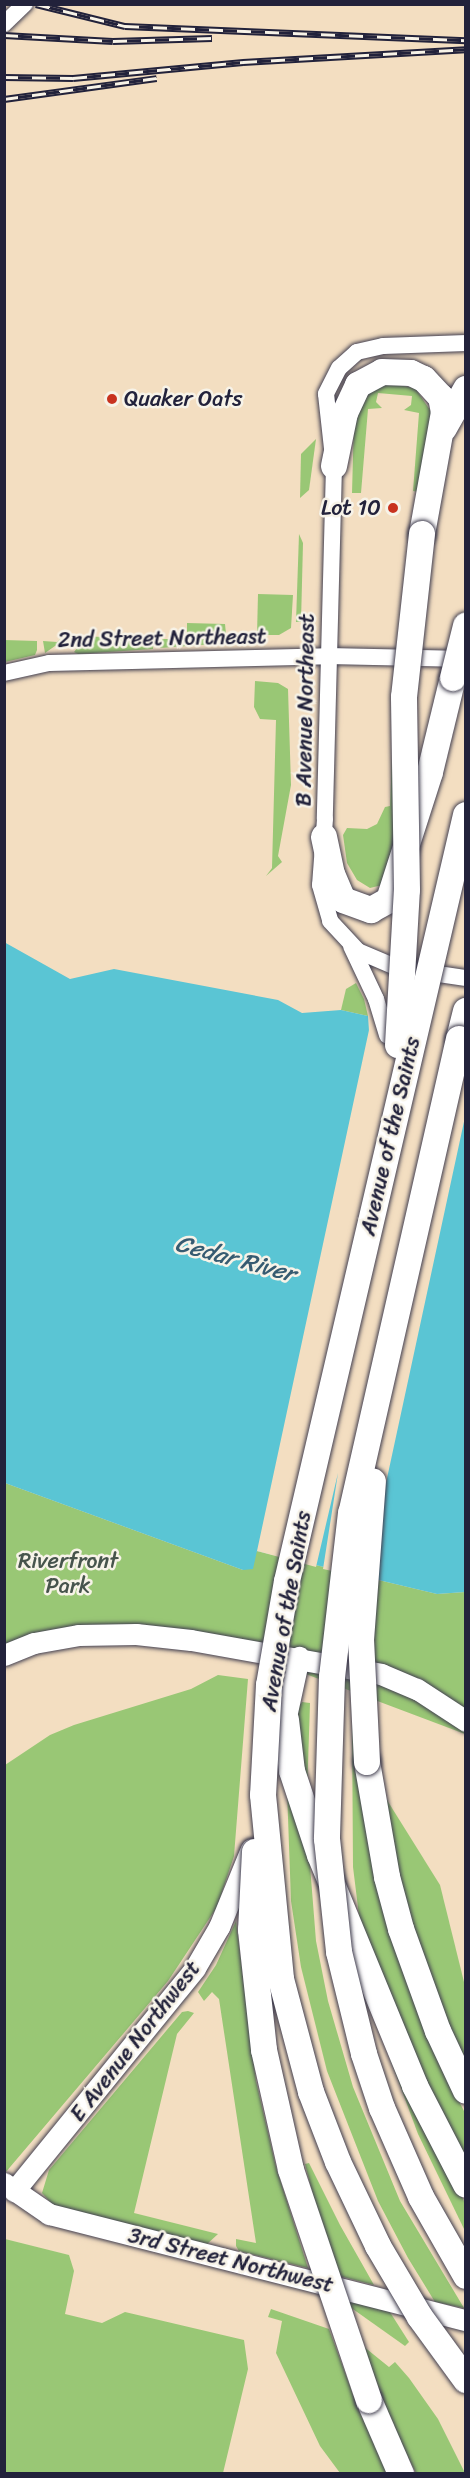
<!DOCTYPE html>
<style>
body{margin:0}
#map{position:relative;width:470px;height:2478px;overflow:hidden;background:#f3dec1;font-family:Sriracha,sans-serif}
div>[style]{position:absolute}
.green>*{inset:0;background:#99c775}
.water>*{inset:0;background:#5ac5d4}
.pier>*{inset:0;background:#f3dec1}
.roads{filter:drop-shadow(0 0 2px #413e4f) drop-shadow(0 0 2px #413e4f)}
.minor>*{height:16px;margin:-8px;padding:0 8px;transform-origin:8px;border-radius:8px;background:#fff}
.major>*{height:21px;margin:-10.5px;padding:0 10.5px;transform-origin:10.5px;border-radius:10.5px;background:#fff}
.highway>*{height:26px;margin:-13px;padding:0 13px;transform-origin:13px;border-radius:13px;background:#fff}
.rail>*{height:7px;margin-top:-3.5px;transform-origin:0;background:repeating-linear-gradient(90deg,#f7f3e8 0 14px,#22223b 0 28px);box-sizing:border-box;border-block:2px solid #22223b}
.bridges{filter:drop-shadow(0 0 2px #413e4f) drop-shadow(0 0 2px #413e4f)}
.highway-bridge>*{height:26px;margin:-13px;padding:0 13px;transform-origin:13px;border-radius:13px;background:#fff}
.dots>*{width:16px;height:16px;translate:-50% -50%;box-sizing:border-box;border:3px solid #f7f3e8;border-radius:50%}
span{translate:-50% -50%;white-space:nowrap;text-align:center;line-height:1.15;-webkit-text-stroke:5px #f7f3e8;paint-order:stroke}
.poi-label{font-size:22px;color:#22223b}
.left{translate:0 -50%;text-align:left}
.right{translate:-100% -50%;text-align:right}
.street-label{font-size:22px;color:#22223b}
.park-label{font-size:22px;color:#46544c}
.water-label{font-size:24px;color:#365b71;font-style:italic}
.frame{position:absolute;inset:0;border:6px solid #22223b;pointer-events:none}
</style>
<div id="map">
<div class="green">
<div style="clip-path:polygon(385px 383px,415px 388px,432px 413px,419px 492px,413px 491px,419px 413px,404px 410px,411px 405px,412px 396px,378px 393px,376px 402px,382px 408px,368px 409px,361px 493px,352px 493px,354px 420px,366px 393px)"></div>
<div style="clip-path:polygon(316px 439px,309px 490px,300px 498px,301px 454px)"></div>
<div style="clip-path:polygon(299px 534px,303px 543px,301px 622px,296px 622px)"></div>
<div style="clip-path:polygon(258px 594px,293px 595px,291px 628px,279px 635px,257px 635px)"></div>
<div style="clip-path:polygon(187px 623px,225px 624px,226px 634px,187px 634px)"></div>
<div style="clip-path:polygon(63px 636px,154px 638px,153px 649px,78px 654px,74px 652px,81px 643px,65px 639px,45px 653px,43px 641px,57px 642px)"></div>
<div style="clip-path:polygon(162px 639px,224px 639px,215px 644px,160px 648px)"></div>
<div style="clip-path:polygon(4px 640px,37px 641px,37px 650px,35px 655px,5px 662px)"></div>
<div style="clip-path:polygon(255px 681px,278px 683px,288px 689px,291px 785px,278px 856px,282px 862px,266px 876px,272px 868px,276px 720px,260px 719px,254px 707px)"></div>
<div style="clip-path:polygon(393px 735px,397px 846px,382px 885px,370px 888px,357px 880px,347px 863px,343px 835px,347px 828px,367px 829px,377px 824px,385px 807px,390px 806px)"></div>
<div style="clip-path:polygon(356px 983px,364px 999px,368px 1016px,341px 1010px,346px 989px)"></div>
<div style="clip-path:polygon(5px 1483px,243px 1570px,257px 1551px,437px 1594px,465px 1592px,465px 1734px,234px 1647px,136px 1634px,5px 1655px)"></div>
<div style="clip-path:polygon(218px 1675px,248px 1679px,234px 1856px,217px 1907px,168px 1981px,5px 2173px,5px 1765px,50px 1735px,74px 1725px,191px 1689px)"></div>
<div style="clip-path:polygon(302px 1702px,310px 1703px,307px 1795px,296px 1710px)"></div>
<div style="clip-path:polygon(352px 1721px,431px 2046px,465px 2113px,465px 2167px,363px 1948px,353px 1867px)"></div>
<div style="clip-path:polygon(377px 1784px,440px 1885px,465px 1986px,465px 2072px,406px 1916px)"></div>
<div style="clip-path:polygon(287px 1790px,307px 1828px,316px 1941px,328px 2001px,353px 2087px,400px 2201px,464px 2308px,435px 2302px,408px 2258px,378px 2201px,327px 2071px,301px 1967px,291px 1901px)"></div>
<div style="clip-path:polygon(236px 1921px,256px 2081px,276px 2167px,308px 2268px,239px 2251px,236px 2246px,236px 2239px,256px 2243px,219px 1999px,212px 1992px,204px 2001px,198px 1992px,216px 1965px)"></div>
<div style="clip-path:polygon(188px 2011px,194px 2013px,177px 2034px,134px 2213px,218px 2234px,206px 2245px,53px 2205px,42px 2193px,49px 2170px,182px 2012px)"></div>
<div style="clip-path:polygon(382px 2037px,465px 2203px,465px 2231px,418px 2134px)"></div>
<div style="clip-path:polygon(309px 2163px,340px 2225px,374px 2285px,339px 2276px,314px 2199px,305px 2164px)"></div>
<div style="clip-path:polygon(5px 2239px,69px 2255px,74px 2271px,65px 2314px,102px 2323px,125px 2312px,244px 2340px,248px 2369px,223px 2473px,5px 2473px)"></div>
<div style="clip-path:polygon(346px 2298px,388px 2309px,409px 2342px,405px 2346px,350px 2307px)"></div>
<div style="clip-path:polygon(271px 2309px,329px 2329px,359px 2411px,390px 2473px,340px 2473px,320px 2446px,276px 2353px,282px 2321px,268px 2317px)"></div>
<div style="clip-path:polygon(363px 2346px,389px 2367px,395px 2362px,409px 2378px,438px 2419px,465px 2473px,416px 2473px,395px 2431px)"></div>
</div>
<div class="water">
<div style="clip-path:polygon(4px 942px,70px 979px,114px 969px,278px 1000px,302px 1013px,341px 1010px,368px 1016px,369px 1031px,465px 1055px,465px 1592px,437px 1594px,257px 1551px,253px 1569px,243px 1570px,5px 1483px)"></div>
</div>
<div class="pier">
<div style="clip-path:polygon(369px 1030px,466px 1051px,465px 1117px,386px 1483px,373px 1580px,323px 1569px,338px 1473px,316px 1567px,257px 1551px)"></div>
</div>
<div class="roads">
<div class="minor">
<div style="left:4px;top:24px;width:29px;rotate:-44deg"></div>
<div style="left:466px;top:343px;width:83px;rotate:177.9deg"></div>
<div style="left:383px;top:346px;width:27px;rotate:167deg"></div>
<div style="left:357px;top:352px;width:24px;rotate:138deg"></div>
<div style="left:339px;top:368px;width:29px;rotate:117deg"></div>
<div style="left:326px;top:394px;width:72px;rotate:83.7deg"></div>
<div style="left:334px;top:466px;width:353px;rotate:91.5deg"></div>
<div style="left:325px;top:819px;width:66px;rotate:94.3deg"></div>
<div style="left:320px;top:885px;width:37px;rotate:74deg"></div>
<div style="left:330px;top:921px;width:41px;rotate:47deg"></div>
<div style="left:358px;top:951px;width:43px;rotate:23deg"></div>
<div style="left:398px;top:968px;width:69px;rotate:8.4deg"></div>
<div style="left:4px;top:673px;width:46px;rotate:-12.5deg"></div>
<div style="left:49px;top:663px;width:279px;rotate:-1.4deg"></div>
<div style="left:328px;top:656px;width:138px;rotate:1.2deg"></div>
<div style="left:351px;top:946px;width:59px;rotate:64.7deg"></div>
<div style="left:376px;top:999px;width:38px;rotate:73deg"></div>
</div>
<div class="major">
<div style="left:4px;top:1655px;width:32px;rotate:-22deg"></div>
<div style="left:34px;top:1643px;width:46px;rotate:-10.1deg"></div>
<div style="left:79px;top:1635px;width:57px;rotate:-1deg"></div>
<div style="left:136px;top:1634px;width:55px;rotate:6.2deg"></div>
<div style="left:191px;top:1640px;width:193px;rotate:10.1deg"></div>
<div style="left:381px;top:1674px;width:39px;rotate:23deg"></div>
<div style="left:417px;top:1689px;width:59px;rotate:33.1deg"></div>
<div style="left:282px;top:1735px;width:80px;rotate:-77.7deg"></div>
<div style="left:4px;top:2183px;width:55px;rotate:34.6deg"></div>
<div style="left:49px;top:2214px;width:430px;rotate:14.3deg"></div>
<div style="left:14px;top:2191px;width:287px;rotate:-50.9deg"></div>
<div style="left:195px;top:1968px;width:48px;rotate:-59.7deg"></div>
<div style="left:219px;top:1927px;width:84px;rotate:-67.7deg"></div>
</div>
<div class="highway">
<div style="left:444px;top:428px;width:45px;rotate:-60.6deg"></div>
<div style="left:334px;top:466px;width:54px;rotate:-78.3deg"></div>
<div style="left:345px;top:413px;width:31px;rotate:-65deg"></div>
<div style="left:358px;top:385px;width:27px;rotate:-28deg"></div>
<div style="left:382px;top:372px;width:29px;rotate:2deg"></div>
<div style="left:411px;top:373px;width:14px;rotate:25deg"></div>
<div style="left:424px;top:379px;width:25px;rotate:47deg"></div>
<div style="left:441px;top:397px;width:15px;rotate:79deg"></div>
<div style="left:444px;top:412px;width:124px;rotate:100.2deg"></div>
<div style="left:324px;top:837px;width:38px;rotate:78deg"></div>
<div style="left:332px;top:874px;width:28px;rotate:67deg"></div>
<div style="left:343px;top:900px;width:30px;rotate:20deg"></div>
<div style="left:371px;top:910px;width:21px;rotate:-29deg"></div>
<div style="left:389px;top:900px;width:134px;rotate:-72.2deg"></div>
<div style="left:430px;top:772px;width:97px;rotate:-76.3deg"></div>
<div style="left:459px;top:1039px;width:29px;rotate:-76deg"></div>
<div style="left:286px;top:1720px;width:51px;rotate:83.3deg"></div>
<div style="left:292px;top:1771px;width:89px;rotate:71.6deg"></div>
<div style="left:320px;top:1855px;width:250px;rotate:67.6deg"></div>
<div style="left:415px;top:2086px;width:111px;rotate:62.7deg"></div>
<div style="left:367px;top:1762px;width:117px;rotate:80.1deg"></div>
<div style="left:387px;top:1877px;width:54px;rotate:74.9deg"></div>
<div style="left:401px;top:1929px;width:109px;rotate:70.1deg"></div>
<div style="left:438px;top:2031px;width:66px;rotate:65deg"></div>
<div style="left:369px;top:2400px;width:81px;rotate:66.6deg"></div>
</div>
</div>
<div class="rail">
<div style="left:36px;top:4px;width:92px;rotate:13.9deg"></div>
<div style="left:125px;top:26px;width:341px;rotate:2.4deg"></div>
<div style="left:4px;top:35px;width:109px;rotate:3.2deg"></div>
<div style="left:113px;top:41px;width:99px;rotate:-1.7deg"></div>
<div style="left:4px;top:77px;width:69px;rotate:0.8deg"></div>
<div style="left:73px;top:78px;width:171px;rotate:-5.4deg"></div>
<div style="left:243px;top:62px;width:223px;rotate:-3.3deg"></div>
<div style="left:4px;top:99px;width:154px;rotate:-7.8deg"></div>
</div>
<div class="bridges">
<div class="highway-bridge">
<div style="left:453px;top:678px;width:54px;rotate:-76deg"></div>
<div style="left:466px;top:815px;width:787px;rotate:103.15deg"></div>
<div style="left:287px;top:1581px;width:106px;rotate:99.8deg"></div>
<div style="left:269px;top:1685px;width:110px;rotate:93.1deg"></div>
<div style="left:263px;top:1795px;width:185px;rotate:84.4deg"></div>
<div style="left:281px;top:1979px;width:117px;rotate:75.1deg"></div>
<div style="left:311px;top:2092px;width:75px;rotate:68.9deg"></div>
<div style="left:338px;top:2162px;width:93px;rotate:64.5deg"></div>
<div style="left:378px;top:2246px;width:82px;rotate:59.4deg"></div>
<div style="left:420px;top:2317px;width:78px;rotate:53.9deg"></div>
<div style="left:459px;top:1039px;width:486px;rotate:102.8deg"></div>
<div style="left:351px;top:1513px;width:165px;rotate:96.6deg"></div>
<div style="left:332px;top:1677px;width:162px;rotate:91.8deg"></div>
<div style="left:327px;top:1839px;width:114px;rotate:83.9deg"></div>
<div style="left:339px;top:1952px;width:105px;rotate:76.2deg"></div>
<div style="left:364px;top:2054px;width:57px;rotate:71.6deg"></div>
<div style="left:382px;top:2108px;width:97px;rotate:66.3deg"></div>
<div style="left:421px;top:2197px;width:91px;rotate:60.3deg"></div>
<div style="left:398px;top:1045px;width:155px;rotate:-86.7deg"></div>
<div style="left:407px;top:890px;width:193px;rotate:-90.9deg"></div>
<div style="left:404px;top:697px;width:164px;rotate:-83.7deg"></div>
<div style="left:367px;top:1762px;width:122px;rotate:-92.8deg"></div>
<div style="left:361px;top:1640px;width:159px;rotate:-85.7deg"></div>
<div style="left:255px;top:1852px;width:78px;rotate:92.9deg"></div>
<div style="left:251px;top:1930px;width:121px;rotate:83.8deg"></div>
<div style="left:264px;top:2050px;width:123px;rotate:77.3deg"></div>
<div style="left:291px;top:2170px;width:243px;rotate:71.3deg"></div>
</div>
</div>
<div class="dots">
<div style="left:112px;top:399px;background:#c8321e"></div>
<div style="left:393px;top:508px;background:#c8321e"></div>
</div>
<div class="poi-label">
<span class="left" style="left:124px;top:399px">Quaker Oats</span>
<span class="right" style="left:381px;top:508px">Lot 10</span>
</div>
<div class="street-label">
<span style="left:162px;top:638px;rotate:-1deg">2nd Street Northeast</span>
<span style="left:305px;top:710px;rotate:-89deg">B Avenue Northeast</span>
<span style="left:390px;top:1136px;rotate:-77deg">Avenue of the Saints</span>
<span style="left:286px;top:1611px;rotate:-80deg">Avenue of the Saints</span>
<span style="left:135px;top:2041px;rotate:-52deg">E Avenue Northwest</span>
<span style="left:231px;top:2260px;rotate:14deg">3rd Street Northwest</span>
</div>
<div class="park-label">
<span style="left:68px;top:1573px">Riverfront<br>Park</span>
</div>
<div class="water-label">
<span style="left:235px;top:1259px;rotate:15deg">Cedar River</span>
</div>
<div class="frame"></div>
</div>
